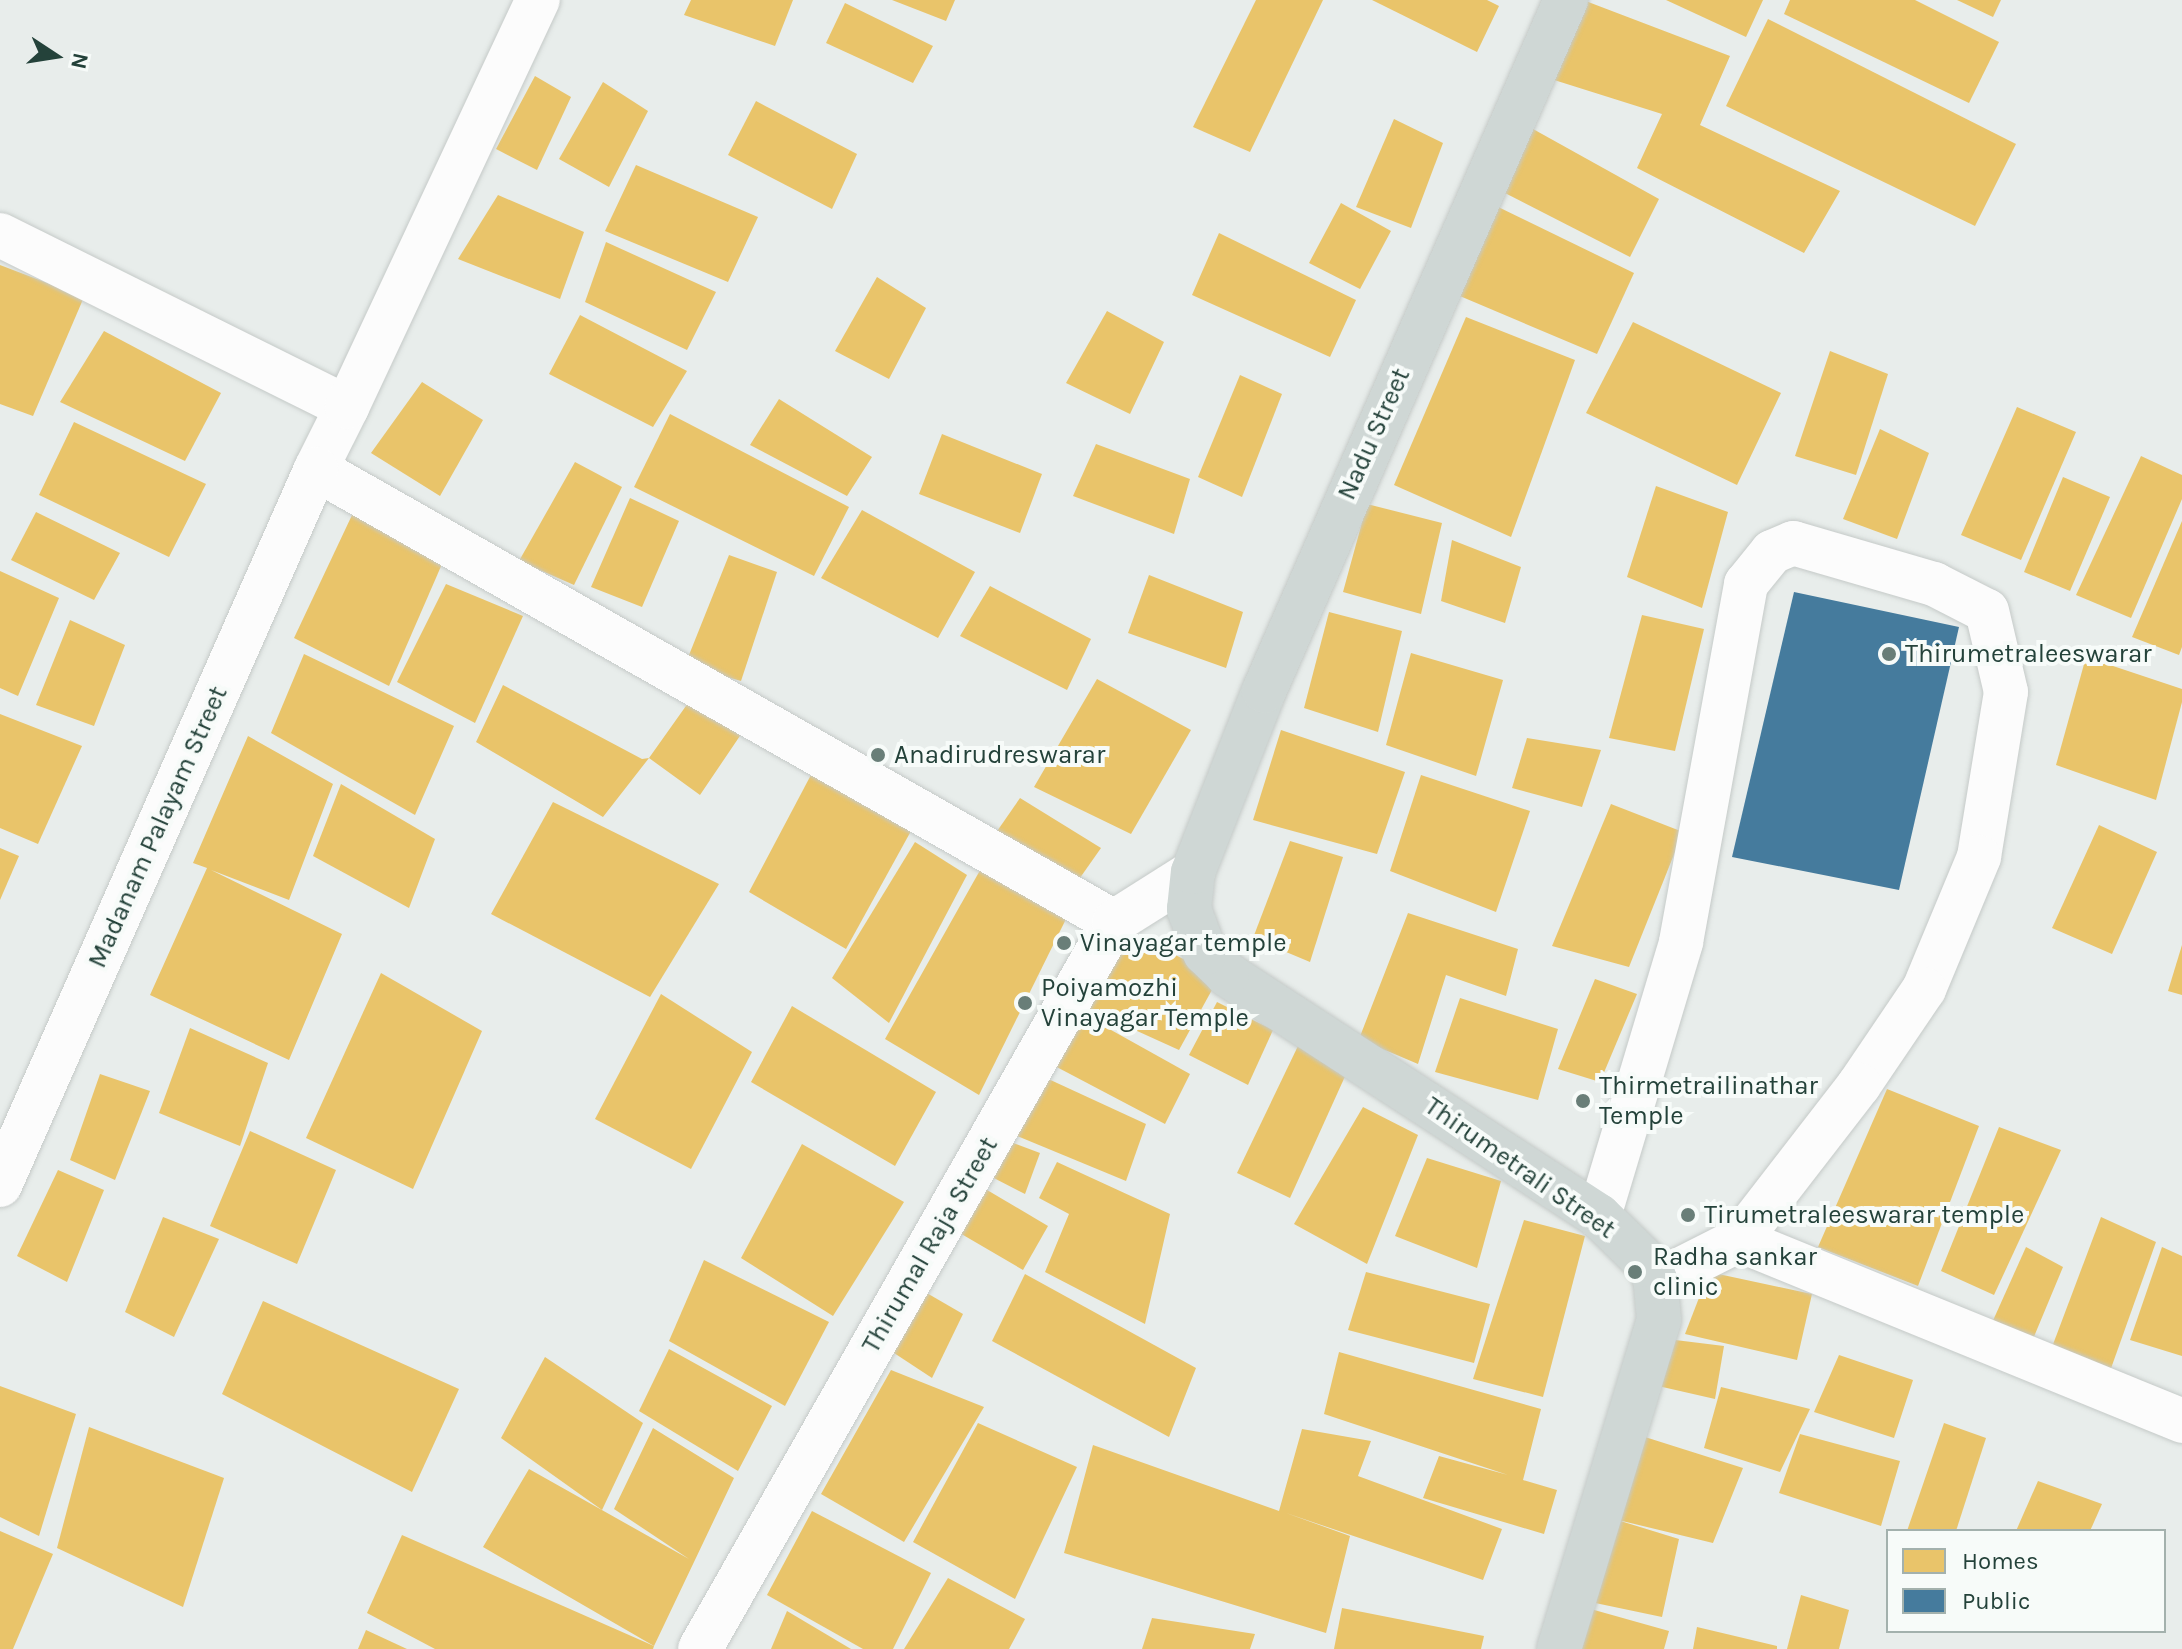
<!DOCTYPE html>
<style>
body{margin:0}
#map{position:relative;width:2182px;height:1649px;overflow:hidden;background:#e8edeb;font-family:Karla,sans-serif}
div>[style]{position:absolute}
.homes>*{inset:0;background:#e9c46a}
.public>*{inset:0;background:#457b9d}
.roads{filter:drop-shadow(0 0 2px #c5cac8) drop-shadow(0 0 2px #c5cac8)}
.minor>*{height:44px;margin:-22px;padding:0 22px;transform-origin:22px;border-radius:22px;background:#fcfcfc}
.major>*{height:44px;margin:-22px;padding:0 22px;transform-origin:22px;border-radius:22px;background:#cfd7d5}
.dots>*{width:22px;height:22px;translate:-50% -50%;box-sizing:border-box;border:4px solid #f7fbf9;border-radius:50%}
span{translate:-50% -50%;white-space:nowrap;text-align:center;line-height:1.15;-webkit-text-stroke:8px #f7fbf9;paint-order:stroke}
.street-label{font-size:26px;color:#24423a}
.poi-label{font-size:26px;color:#24423a}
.left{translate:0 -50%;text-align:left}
.legend{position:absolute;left:1886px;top:1529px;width:280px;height:104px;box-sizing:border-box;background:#f7fbf9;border:2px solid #a3b1ad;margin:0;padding:10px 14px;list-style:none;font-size:24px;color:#24423a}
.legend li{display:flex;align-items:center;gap:16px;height:40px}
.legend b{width:40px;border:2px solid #a3b1ad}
.north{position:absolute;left:16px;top:16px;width:80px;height:80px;-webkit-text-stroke:6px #f7fbf9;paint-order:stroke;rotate:102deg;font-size:22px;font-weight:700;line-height:32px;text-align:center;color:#24423a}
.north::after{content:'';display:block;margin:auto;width:28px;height:36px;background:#24423a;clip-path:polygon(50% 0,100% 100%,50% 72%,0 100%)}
</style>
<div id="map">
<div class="homes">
<div style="clip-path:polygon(691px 0,793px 0,775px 46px,684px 15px)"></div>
<div style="clip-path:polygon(892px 0,955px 0,946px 21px)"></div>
<div style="clip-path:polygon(1256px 0,1323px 0,1250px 152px,1193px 127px)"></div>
<div style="clip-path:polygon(1372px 0,1487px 0,1499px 6px,1477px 52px)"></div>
<div style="clip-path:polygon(1583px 0,1730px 56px,1700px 125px,1840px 191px,1804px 253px,1637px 168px,1662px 114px,1551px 79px)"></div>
<div style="clip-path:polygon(1666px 0,1763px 0,1746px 37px)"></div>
<div style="clip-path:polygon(1790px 0,1915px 0,1999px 42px,1969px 103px,1784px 14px)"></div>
<div style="clip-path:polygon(1957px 0,2001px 0,1993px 17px)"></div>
<div style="clip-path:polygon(845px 3px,933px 46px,913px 83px,826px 43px)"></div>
<div style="clip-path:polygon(1768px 19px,2016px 144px,1975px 226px,1726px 106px)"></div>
<div style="clip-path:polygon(535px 76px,571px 97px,537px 170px,496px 149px)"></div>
<div style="clip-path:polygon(603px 82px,648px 111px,609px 187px,559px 159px)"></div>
<div style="clip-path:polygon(756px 101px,857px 154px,832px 209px,728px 155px)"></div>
<div style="clip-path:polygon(1394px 119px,1443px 143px,1411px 228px,1356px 207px)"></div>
<div style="clip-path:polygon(1533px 129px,1659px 199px,1630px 257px,1503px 192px)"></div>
<div style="clip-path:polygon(636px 165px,758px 217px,728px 282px,605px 231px)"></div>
<div style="clip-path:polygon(498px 195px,584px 232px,560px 299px,458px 259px)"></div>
<div style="clip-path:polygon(1341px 203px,1391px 231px,1360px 289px,1309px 263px)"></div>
<div style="clip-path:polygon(1490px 203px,1634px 273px,1597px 354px,1448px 291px)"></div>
<div style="clip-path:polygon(1219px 233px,1356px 300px,1330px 357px,1192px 295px)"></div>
<div style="clip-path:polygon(606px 242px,716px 292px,687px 350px,585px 302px)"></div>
<div style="clip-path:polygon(0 265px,84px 297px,33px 416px,0 404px)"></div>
<div style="clip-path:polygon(877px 277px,926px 308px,889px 379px,835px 351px)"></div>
<div style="clip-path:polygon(1107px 311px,1164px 342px,1130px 414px,1066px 383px)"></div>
<div style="clip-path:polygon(580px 315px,687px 371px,653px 427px,549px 374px)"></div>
<div style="clip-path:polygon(1466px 317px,1575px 360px,1511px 537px,1394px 485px)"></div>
<div style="clip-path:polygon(1633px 322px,1781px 393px,1737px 485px,1586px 413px)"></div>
<div style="clip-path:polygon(104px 331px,221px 393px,185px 461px,60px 402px)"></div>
<div style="clip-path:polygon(1830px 351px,1888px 374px,1856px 475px,1795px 456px)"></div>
<div style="clip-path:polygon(1240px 375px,1282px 394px,1242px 497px,1198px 477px)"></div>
<div style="clip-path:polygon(422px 382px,483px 420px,440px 496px,371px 453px)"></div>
<div style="clip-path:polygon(779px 399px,872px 457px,847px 496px,750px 445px)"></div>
<div style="clip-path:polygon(2017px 407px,2076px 432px,2021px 560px,1961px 535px)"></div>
<div style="clip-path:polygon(670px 414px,849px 507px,814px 576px,634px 487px)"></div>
<div style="clip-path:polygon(74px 422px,206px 484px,169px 557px,39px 495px)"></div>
<div style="clip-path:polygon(1880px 429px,1929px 453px,1897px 539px,1843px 519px)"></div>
<div style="clip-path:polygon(942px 434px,1042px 474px,1020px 533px,919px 494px)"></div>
<div style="clip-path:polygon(1096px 444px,1190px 479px,1174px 534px,1073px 496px)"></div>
<div style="clip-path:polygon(2141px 456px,2182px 475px,2182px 499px,2131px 618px,2076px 595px)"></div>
<div style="clip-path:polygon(575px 462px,622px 487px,574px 585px,519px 561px)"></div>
<div style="clip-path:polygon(2063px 477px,2110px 497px,2070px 591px,2024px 572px)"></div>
<div style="clip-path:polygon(1656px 486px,1728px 512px,1702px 608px,1627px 577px)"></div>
<div style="clip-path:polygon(630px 498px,679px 521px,642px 607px,591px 587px)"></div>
<div style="clip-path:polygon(1367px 504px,1442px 523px,1421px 614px,1343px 592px)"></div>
<div style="clip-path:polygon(862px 510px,975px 572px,938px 638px,821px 578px)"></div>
<div style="clip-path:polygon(36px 512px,120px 553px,94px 600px,11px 560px)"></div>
<div style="clip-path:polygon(353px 513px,442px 564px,389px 686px,294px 638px)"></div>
<div style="clip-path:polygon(2182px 521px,2182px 647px,2179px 655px,2132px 637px)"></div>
<div style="clip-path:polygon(1452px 540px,1521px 567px,1505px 623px,1441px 601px)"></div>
<div style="clip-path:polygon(729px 555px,777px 572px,741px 681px,685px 665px)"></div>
<div style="clip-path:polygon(0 571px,59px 598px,18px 696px,0 688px)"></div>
<div style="clip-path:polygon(1149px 575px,1243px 612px,1226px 668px,1128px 633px)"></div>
<div style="clip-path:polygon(446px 584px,523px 616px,475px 723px,397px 682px)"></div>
<div style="clip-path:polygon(990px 586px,1091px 639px,1067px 690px,960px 636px)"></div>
<div style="clip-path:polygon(1329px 612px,1402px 631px,1378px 732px,1304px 708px)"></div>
<div style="clip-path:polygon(1642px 615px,1704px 629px,1675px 751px,1609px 738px)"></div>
<div style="clip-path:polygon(70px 620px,125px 645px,94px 726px,36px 705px)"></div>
<div style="clip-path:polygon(1411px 653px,1503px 680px,1476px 776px,1386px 745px)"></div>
<div style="clip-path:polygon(304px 654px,454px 726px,415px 815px,271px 733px)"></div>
<div style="clip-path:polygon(2086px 657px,2182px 689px,2182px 702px,2156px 800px,2056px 765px)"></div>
<div style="clip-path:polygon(1097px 679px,1191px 730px,1131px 834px,1034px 787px)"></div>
<div style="clip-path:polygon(503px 685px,642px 759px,649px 758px,698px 689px,748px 724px,700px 795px,649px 758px,603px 817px,476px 742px)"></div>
<div style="clip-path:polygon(0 714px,82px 746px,38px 844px,0 828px)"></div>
<div style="clip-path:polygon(1281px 730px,1405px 772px,1377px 854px,1253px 820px)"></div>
<div style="clip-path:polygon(248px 736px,333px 784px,289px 900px,211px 870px,342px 934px,289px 1060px,150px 995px,207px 868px,193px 863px)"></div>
<div style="clip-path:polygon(1527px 738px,1601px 750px,1582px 807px,1512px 788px)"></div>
<div style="clip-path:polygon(812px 773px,911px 831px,846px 949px,749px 892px)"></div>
<div style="clip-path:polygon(1421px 775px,1530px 811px,1496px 912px,1390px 871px)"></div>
<div style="clip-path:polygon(341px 784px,435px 839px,409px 908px,313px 856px)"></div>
<div style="clip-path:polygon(1020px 798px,1101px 848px,1075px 885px,993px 837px)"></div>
<div style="clip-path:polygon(553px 802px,719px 884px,650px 997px,491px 914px)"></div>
<div style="clip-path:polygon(1611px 804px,1683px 832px,1629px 967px,1552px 946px)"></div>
<div style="clip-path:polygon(2099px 825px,2157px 852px,2112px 954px,2052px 928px)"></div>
<div style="clip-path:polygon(1290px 841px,1343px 857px,1310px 962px,1253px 938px)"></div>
<div style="clip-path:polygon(915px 842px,967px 875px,889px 1023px,832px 978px)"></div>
<div style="clip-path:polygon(0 848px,19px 856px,0 900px)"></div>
<div style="clip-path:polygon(983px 865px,1067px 917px,979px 1095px,885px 1039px)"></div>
<div style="clip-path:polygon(1408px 913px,1518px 949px,1506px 996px,1446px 975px,1418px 1064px,1359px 1039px)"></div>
<div style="clip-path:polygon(1122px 928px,1219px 977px,1179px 1050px,1082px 1006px)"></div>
<div style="clip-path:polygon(2182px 945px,2182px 995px,2168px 991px)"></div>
<div style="clip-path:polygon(381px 973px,482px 1031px,413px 1189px,306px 1138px)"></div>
<div style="clip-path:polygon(1595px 979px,1637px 994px,1600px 1082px,1558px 1069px)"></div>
<div style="clip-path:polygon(661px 994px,752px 1052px,691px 1169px,595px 1119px)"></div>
<div style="clip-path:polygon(1460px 998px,1558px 1029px,1538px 1100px,1435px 1072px)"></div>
<div style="clip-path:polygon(1217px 1002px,1273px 1030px,1248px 1085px,1189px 1055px)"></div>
<div style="clip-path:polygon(792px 1006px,936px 1092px,895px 1166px,751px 1082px)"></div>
<div style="clip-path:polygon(1077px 1011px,1190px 1074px,1165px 1124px,1051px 1064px)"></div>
<div style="clip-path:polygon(190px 1028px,268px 1063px,240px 1146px,159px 1113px)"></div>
<div style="clip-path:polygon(1298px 1046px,1347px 1072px,1290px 1198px,1237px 1173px)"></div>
<div style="clip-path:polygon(100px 1074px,150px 1091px,115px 1180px,70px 1160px)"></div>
<div style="clip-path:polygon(1044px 1077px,1146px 1124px,1126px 1181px,1010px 1133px)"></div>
<div style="clip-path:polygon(1887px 1089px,1979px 1126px,1918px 1286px,1818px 1247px)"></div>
<div style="clip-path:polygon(1363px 1107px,1418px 1135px,1367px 1264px,1294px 1224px)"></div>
<div style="clip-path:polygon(1999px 1127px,2061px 1150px,1994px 1295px,1941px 1271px)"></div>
<div style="clip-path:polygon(250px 1131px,336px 1170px,297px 1264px,210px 1226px)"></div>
<div style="clip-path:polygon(1005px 1140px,1040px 1153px,1025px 1194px,988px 1175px)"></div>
<div style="clip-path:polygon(802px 1144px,904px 1202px,833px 1316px,741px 1258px)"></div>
<div style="clip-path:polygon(1427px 1158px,1501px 1181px,1477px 1268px,1395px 1236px)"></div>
<div style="clip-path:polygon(1057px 1162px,1170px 1214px,1145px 1324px,1045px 1272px,1069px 1214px,1039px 1198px)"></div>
<div style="clip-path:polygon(58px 1170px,104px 1190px,67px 1282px,17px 1256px)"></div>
<div style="clip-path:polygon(982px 1187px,1048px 1226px,1023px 1270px,958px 1232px)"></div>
<div style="clip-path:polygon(163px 1217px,219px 1239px,174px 1337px,125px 1312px)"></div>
<div style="clip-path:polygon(2101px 1217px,2156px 1242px,2109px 1374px,2049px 1355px)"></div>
<div style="clip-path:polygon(1524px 1220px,1585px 1236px,1543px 1397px,1473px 1379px)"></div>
<div style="clip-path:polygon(2026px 1247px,2063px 1267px,2033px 1339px,1991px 1325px)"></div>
<div style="clip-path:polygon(2162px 1247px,2182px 1256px,2182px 1356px,2130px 1340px)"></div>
<div style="clip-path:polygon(704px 1260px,829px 1322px,785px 1406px,669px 1341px)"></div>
<div style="clip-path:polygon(1366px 1272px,1490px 1304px,1474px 1363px,1348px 1330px)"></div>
<div style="clip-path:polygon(1709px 1272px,1812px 1294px,1797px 1360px,1685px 1334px)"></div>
<div style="clip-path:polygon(1025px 1274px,1196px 1368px,1169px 1437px,992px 1341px)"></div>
<div style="clip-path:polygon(925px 1292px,963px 1314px,932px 1378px,891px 1351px)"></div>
<div style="clip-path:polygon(263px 1301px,459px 1389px,412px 1492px,222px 1394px)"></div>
<div style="clip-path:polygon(1659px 1338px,1724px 1346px,1715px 1399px,1645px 1383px)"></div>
<div style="clip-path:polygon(669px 1349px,772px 1406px,738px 1471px,639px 1411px)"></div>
<div style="clip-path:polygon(1339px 1352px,1541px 1409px,1523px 1480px,1557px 1490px,1544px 1534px,1423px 1498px,1439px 1456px,1508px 1475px,1324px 1414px)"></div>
<div style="clip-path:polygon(1839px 1355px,1913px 1380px,1894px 1438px,1814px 1412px)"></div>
<div style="clip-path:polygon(545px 1357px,643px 1423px,602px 1510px,501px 1438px)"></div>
<div style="clip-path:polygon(891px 1370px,984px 1407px,904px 1542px,821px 1494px)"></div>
<div style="clip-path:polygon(0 1386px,76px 1414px,39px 1536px,0 1517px)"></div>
<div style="clip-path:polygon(1721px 1387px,1810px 1409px,1780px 1472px,1704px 1448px)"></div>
<div style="clip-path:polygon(978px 1423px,1077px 1467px,1015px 1599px,913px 1542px)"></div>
<div style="clip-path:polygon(1944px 1423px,1986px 1438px,1956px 1531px,1907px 1531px)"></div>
<div style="clip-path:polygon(89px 1427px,224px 1478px,183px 1607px,57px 1548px)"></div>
<div style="clip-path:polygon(653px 1428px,734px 1478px,654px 1646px,483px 1547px,529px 1469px,689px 1559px,614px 1509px)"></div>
<div style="clip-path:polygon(1302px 1429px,1371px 1441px,1358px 1476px,1502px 1529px,1483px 1580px,1286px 1513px,1350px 1536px,1326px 1633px,1064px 1553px,1093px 1445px,1279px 1511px)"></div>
<div style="clip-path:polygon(1626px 1431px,1743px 1468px,1713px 1543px,1614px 1519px,1679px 1539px,1662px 1617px,1581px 1600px)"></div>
<div style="clip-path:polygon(1800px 1434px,1900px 1461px,1881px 1526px,1779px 1493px)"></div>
<div style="clip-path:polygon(2038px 1481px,2102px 1504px,2090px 1531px,2016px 1531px)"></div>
<div style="clip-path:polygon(812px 1511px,931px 1573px,893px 1649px,863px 1649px,767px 1595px)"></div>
<div style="clip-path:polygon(0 1531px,53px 1554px,13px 1649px,0 1649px)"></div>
<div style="clip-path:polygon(402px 1535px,654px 1646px,653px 1649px,435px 1649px,367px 1613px)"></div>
<div style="clip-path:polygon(948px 1578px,1025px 1619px,1009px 1649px,904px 1649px)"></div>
<div style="clip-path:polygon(1801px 1595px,1849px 1610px,1839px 1649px,1787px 1649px)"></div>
<div style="clip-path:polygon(1580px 1606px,1669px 1631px,1664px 1649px,1568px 1649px)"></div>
<div style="clip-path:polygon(1342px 1608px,1484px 1636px,1481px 1649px,1334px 1649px)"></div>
<div style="clip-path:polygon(787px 1611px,851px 1649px,771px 1649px)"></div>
<div style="clip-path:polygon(1152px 1618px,1255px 1634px,1250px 1649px,1142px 1649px)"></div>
<div style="clip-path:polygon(1697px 1627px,1777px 1646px,1777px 1649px,1693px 1649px)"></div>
<div style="clip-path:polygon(366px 1630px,407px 1649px,358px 1649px)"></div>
</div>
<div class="public">
<div style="clip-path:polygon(1794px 592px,1959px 627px,1899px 890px,1732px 857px)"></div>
</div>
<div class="roads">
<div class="minor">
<div style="left:0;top:235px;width:387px;rotate:26.4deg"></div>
<div style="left:347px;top:407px;width:69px;rotate:116.6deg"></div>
<div style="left:316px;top:469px;width:918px;rotate:29.58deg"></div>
<div style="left:347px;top:407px;width:450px;rotate:-64.9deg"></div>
<div style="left:0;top:1185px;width:783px;rotate:-66.19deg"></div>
<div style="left:1599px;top:1216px;width:286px;rotate:-73.3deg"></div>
<div style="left:1681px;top:942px;width:364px;rotate:-79.7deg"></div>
<div style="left:1746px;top:584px;width:41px;rotate:-50.9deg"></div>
<div style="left:1772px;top:552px;width:23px;rotate:-23deg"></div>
<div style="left:1793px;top:543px;width:147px;rotate:16.2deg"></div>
<div style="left:1934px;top:584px;width:59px;rotate:27deg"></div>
<div style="left:1987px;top:611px;width:83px;rotate:76.8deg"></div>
<div style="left:2006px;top:692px;width:167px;rotate:99.3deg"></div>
<div style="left:1979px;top:857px;width:143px;rotate:112.6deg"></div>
<div style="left:1924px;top:989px;width:116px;rotate:124.1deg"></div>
<div style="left:1859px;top:1085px;width:196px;rotate:127.7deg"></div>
<div style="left:1739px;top:1240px;width:93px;rotate:153.2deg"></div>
<div style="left:1739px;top:1240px;width:479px;rotate:22.2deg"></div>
<div style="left:700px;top:1649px;width:837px;rotate:-60.34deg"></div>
<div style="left:1114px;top:922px;width:93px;rotate:-32.3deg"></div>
</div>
<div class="major">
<div style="left:1559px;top:1649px;width:344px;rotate:-73.1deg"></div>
<div style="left:1659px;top:1320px;width:38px;rotate:-95deg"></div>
<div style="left:1656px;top:1282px;width:18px;rotate:-112deg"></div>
<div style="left:1649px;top:1265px;width:70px;rotate:-135.6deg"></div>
<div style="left:1599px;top:1216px;width:444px;rotate:-147deg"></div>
<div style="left:1227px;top:974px;width:30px;rotate:-136deg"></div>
<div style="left:1205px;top:953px;width:47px;rotate:-110deg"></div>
<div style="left:1189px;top:909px;width:37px;rotate:-84deg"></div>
<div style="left:1193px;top:872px;width:194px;rotate:-68.6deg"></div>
<div style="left:1264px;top:691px;width:754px;rotate:-66.39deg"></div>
</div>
</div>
<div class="dots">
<div style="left:1889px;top:654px;background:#697e78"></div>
<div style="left:878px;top:755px;background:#697e78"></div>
<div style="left:1064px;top:943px;background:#697e78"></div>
<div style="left:1025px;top:1003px;background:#697e78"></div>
<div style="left:1583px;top:1101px;background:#697e78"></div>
<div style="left:1688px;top:1215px;background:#697e78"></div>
<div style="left:1635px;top:1272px;background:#697e78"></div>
</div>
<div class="street-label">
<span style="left:1374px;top:434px;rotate:-66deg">Nadu Street</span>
<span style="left:158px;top:827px;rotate:-66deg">Madanam Palayam Street</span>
<span style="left:1520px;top:1168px;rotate:35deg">Thirumetrali Street</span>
<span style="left:930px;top:1245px;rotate:-60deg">Thirumal Raja Street</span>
</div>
<div class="poi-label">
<span class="left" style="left:1905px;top:654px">Thirumetraleeswarar</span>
<span class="left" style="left:894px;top:755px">Anadirudreswarar</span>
<span class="left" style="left:1080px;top:943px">Vinayagar temple</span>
<span class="left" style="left:1041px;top:1003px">Poiyamozhi<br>Vinayagar Temple</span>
<span class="left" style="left:1599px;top:1101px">Thirmetrailinathar<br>Temple</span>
<span class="left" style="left:1704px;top:1215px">Tirumetraleeswarar temple</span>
<span class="left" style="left:1653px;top:1272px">Radha sankar<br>clinic</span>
</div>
<ul class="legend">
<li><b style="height:22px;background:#e9c46a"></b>Homes</li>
<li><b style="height:22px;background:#457b9d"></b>Public</li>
</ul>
<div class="north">N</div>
</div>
